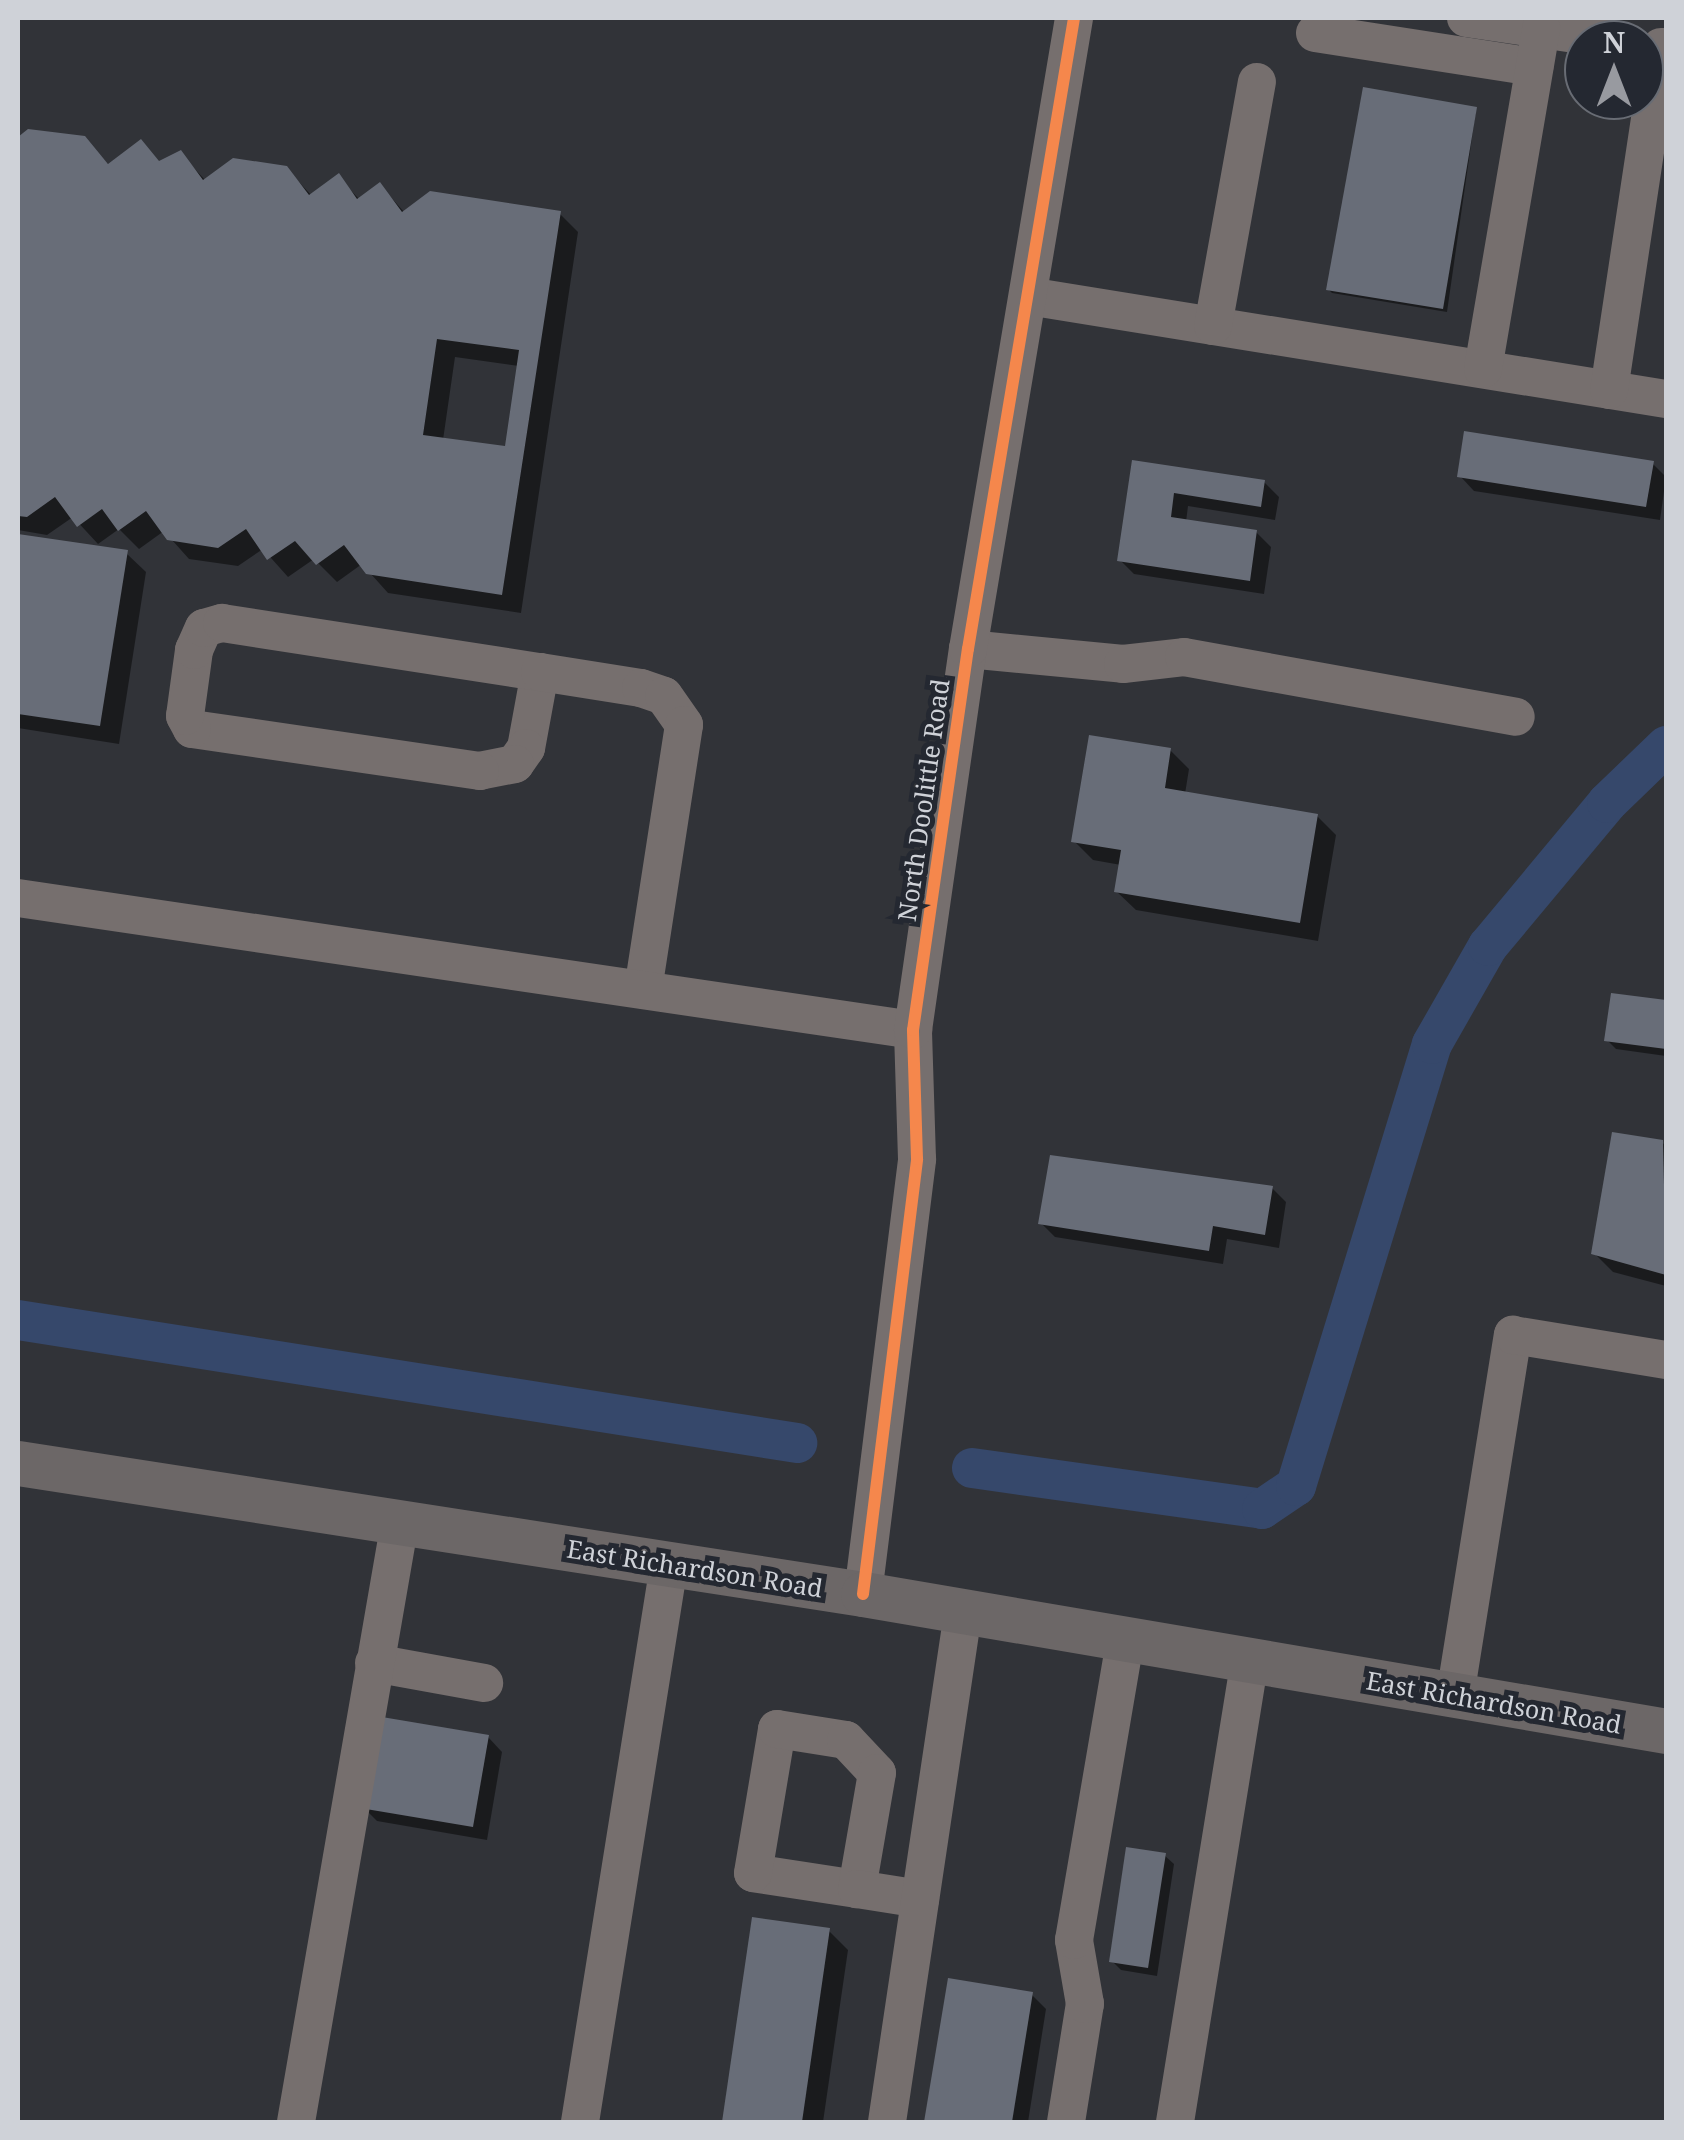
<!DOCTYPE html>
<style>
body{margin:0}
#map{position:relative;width:1684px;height:2140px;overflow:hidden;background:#313338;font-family:"Noto Serif",serif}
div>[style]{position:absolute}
.shadow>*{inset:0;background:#0007}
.canal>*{height:40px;margin:-20px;padding:0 20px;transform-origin:20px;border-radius:20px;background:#36486b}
.building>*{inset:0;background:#686d78}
.minor>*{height:38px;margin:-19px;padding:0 19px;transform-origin:19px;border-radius:19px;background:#766f6e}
.major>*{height:45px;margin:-22.5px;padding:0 22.5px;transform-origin:22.5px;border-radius:22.5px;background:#6c6767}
.cycleway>*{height:12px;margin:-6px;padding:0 6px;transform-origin:6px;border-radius:6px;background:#f5874c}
span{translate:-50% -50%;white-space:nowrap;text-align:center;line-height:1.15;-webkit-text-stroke:10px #242831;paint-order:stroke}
.street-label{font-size:25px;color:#cfd2d8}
.frame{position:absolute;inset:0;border:20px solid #cfd2d8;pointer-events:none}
.north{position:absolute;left:1564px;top:20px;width:100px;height:100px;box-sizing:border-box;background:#242831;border:2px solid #686c74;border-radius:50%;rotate:0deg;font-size:28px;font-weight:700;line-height:40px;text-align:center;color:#cfd2d8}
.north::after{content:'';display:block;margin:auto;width:35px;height:45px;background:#989aa0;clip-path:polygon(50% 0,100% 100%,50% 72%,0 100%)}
</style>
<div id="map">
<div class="shadow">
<div style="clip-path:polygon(1476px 110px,1447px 312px,1332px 293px,1329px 290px)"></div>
<div style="clip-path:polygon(evenodd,29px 132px,84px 138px,110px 166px,161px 163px,180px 153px,206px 181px,286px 168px,312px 196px,338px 177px,360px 200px,380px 185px,405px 213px,559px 213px,578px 232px,521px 613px,388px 593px,362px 564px,337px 582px,314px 559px,288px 577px,263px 549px,238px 566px,189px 559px,164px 531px,139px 549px,119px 529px,98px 544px,73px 517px,47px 535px,18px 530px,18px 140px,29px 132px,455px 357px,519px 366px,507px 449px,443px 440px,455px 357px)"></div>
<div style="clip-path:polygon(1135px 463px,1264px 482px,1279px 497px,1275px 520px,1188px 506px,1186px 522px,1256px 532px,1271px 547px,1264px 594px,1134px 574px,1120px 560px)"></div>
<div style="clip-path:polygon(1653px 464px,1666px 477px,1660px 520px,1474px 491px,1460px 476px)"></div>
<div style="clip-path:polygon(18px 536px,126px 553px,146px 572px,119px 744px,18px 728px)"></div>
<div style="clip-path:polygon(1170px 750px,1189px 769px,1185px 794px,1317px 816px,1336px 835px,1318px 941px,1136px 910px,1116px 891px,1121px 865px,1093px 860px,1074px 841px)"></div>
<div style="clip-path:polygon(1613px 995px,1666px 1003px,1666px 1056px,1616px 1049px,1607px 1040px)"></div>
<div style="clip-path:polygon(1662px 1142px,1666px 1147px,1666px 1286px,1613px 1272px,1594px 1253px)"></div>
<div style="clip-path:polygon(1272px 1188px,1286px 1202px,1279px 1248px,1227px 1239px,1223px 1264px,1055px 1237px,1041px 1223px)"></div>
<div style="clip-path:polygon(488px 1737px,502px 1752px,487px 1840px,377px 1821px,363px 1807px)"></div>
<div style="clip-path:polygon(1164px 1855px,1174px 1864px,1157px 1976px,1121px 1970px,1112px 1961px)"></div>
<div style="clip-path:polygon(754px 1920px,829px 1931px,848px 1950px,823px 2122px,724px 2122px)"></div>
<div style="clip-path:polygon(950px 1981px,1032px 1995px,1046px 2009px,1028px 2122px,926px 2122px)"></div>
</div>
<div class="canal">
<div style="left:18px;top:1320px;width:789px;rotate:8.97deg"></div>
<div style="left:972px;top:1468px;width:293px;rotate:8deg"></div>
<div style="left:1262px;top:1509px;width:41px;rotate:-34.1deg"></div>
<div style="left:1296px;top:1486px;width:462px;rotate:-72.9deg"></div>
<div style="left:1432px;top:1044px;width:113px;rotate:-60.3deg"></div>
<div style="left:1488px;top:946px;width:186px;rotate:-50.2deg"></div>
<div style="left:1607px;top:803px;width:82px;rotate:-44deg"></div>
</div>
<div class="building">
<div style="clip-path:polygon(1363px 87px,1477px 107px,1443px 309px,1326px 290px)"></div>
<div style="clip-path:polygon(evenodd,28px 129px,85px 136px,108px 164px,141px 139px,159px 161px,181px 150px,203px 180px,233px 158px,287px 166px,309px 195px,339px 173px,357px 199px,380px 182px,402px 212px,430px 191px,561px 211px,502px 595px,366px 574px,344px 545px,316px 565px,295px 541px,267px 560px,246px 529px,218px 548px,167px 540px,146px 511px,118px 531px,102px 509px,77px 527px,55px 497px,27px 517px,18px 516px,18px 137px,28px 129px,437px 339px,519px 350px,505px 446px,423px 435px,437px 339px)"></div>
<div style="clip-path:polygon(1464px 431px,1654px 461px,1646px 507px,1457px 477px)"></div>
<div style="clip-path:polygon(1132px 460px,1265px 480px,1261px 507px,1174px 493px,1171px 517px,1257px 530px,1250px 581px,1117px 561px)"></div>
<div style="clip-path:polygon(18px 534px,128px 550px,100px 726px,18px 714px)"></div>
<div style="clip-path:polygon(1089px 735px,1171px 748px,1165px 788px,1318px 814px,1300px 923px,1114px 892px,1121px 850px,1071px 842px)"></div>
<div style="clip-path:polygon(1611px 993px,1666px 1000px,1666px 1049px,1604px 1041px)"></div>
<div style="clip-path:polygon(1612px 1132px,1663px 1140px,1666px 1275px,1591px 1254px)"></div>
<div style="clip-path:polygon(1050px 1155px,1273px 1186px,1265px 1235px,1213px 1226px,1209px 1251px,1038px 1224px)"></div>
<div style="clip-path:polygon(376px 1716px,489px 1735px,473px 1827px,360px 1808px)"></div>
<div style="clip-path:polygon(1126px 1847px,1166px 1853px,1148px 1968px,1109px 1962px)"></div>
<div style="clip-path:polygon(752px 1917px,830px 1928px,802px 2122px,722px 2122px)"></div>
<div style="clip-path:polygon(948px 1978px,1033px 1992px,1012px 2122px,924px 2122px)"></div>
</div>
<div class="minor">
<div style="left:1466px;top:18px;width:153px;rotate:8.3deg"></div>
<div style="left:1315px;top:33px;width:222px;rotate:8.8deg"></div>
<div style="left:1028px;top:296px;width:646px;rotate:9.17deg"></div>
<div style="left:1213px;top:326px;width:248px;rotate:-79.8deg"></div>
<div style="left:1483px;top:369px;width:346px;rotate:-80.3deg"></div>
<div style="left:1609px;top:390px;width:347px;rotate:-81.4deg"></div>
<div style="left:968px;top:649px;width:156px;rotate:5.5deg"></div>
<div style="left:1123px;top:664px;width:61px;rotate:-6.5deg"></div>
<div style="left:1184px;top:657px;width:337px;rotate:10.2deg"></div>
<div style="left:540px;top:672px;width:77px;rotate:100.4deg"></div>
<div style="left:526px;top:748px;width:19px;rotate:125deg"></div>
<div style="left:515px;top:764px;width:36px;rotate:169deg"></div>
<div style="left:480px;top:771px;width:291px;rotate:-171.7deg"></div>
<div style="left:192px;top:729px;width:15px;rotate:-118deg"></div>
<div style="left:185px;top:716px;width:67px;rotate:-82.2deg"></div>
<div style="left:194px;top:650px;width:24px;rotate:-66deg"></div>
<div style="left:204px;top:628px;width:19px;rotate:-16deg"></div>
<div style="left:222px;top:623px;width:322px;rotate:8.8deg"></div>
<div style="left:540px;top:672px;width:102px;rotate:9deg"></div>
<div style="left:641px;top:688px;width:24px;rotate:19deg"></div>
<div style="left:664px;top:696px;width:35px;rotate:55deg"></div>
<div style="left:684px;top:725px;width:268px;rotate:98.8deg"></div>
<div style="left:18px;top:898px;width:905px;rotate:8.39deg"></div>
<div style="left:863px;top:1594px;width:438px;rotate:-82.9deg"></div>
<div style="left:917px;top:1159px;width:129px;rotate:-91.8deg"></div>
<div style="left:913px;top:1030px;width:385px;rotate:-81.8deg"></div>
<div style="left:968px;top:649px;width:640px;rotate:-80.46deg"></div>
<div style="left:374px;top:1663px;width:112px;rotate:10.3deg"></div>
<div style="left:1455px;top:1696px;width:366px;rotate:-80.9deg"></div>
<div style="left:1513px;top:1335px;width:155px;rotate:9.3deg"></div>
<div style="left:857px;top:1889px;width:105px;rotate:-171.3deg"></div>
<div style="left:753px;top:1873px;width:146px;rotate:-80.5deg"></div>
<div style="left:777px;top:1729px;width:70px;rotate:9.1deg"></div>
<div style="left:846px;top:1740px;width:45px;rotate:46.8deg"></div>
<div style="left:877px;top:1773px;width:118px;rotate:99.8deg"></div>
<div style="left:857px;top:1889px;width:64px;rotate:9deg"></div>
<div style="left:296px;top:2122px;width:609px;rotate:-80.17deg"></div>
<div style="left:580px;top:2122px;width:564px;rotate:-80.92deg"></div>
<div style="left:887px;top:2122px;width:515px;rotate:-81.51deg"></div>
<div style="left:1066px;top:2122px;width:120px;rotate:-80.9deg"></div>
<div style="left:1085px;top:2004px;width:65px;rotate:-99.8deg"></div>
<div style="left:1074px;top:1940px;width:303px;rotate:-80.3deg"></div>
<div style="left:1175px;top:2122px;width:467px;rotate:-80.8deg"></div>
</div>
<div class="major">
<div style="left:18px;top:1463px;width:855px;rotate:8.81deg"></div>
<div style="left:863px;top:1594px;width:815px;rotate:9.68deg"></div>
</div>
<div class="cycleway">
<div style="left:863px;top:1594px;width:438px;rotate:-82.9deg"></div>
<div style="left:917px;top:1159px;width:129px;rotate:-91.8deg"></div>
<div style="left:913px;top:1030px;width:385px;rotate:-81.8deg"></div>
<div style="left:968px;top:649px;width:640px;rotate:-80.46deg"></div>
</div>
<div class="street-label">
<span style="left:923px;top:800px;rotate:-82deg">North Doolittle Road</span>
<span style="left:695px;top:1568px;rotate:9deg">East Richardson Road</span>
<span style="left:1494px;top:1702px;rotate:10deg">East Richardson Road</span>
</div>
<div class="frame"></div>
<div class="north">N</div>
</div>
